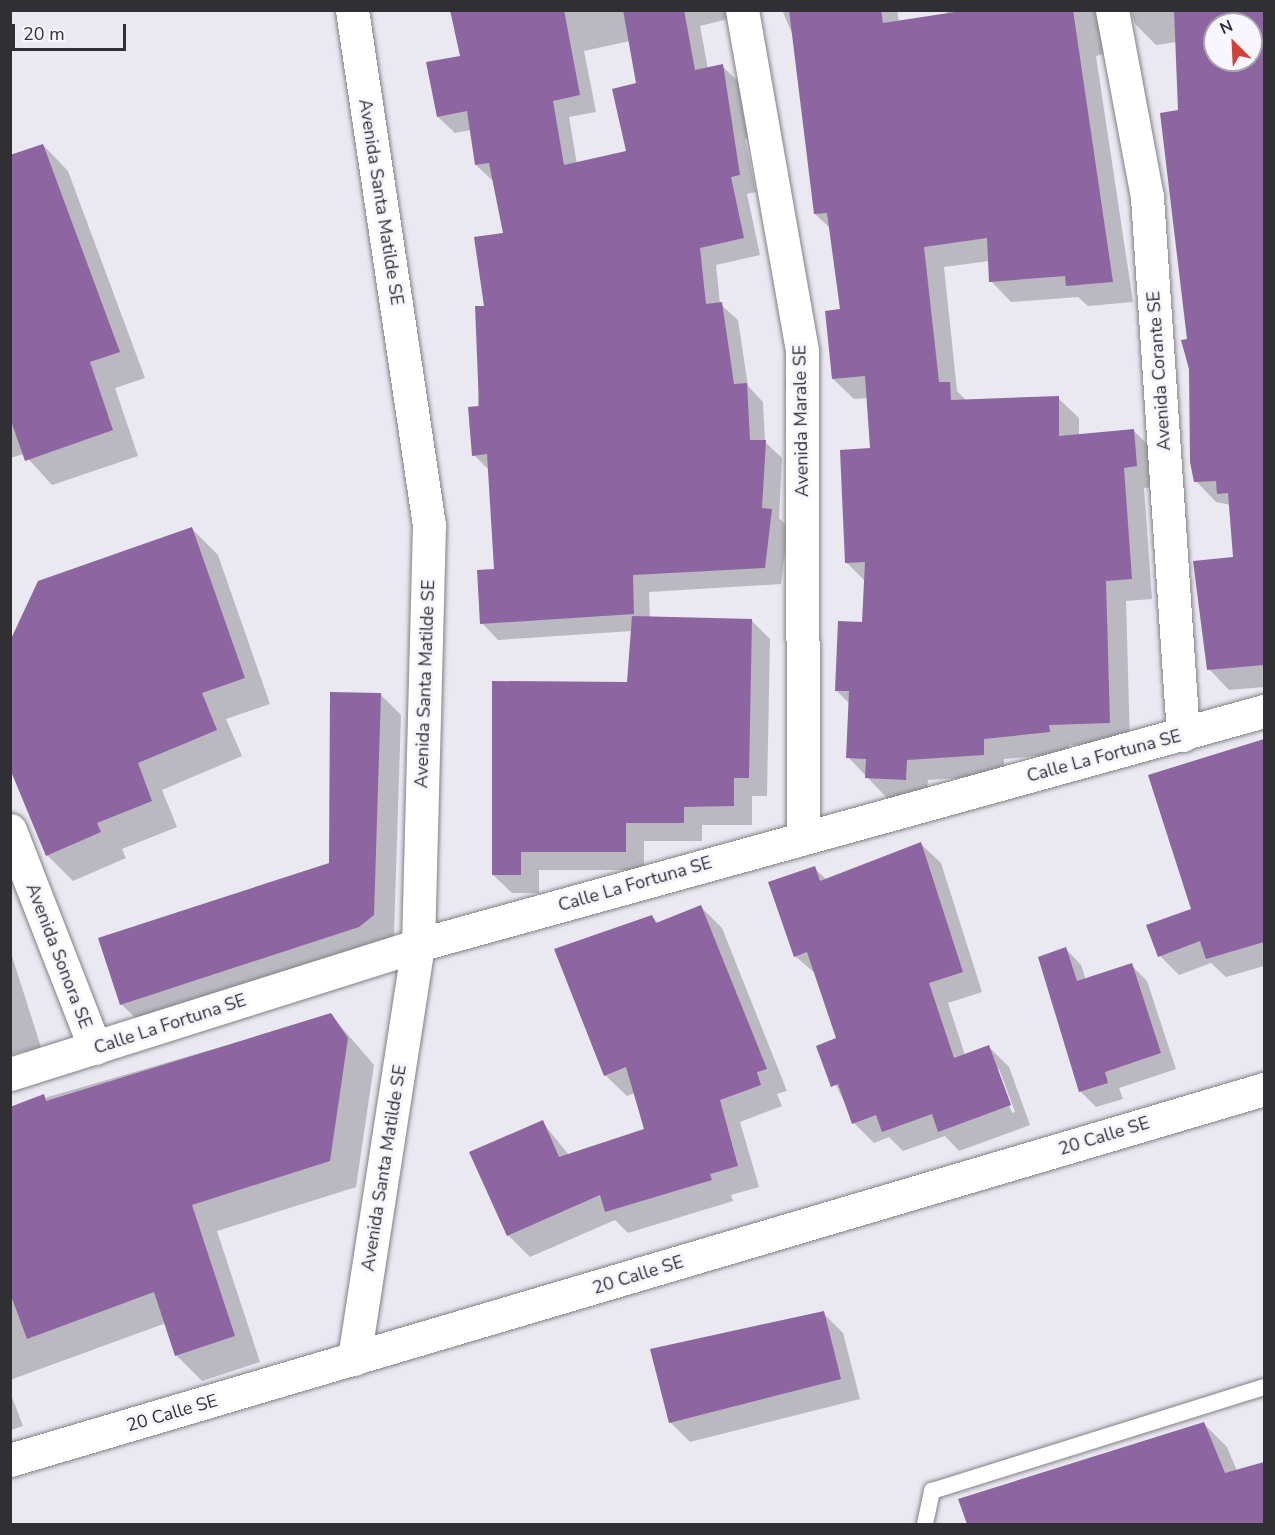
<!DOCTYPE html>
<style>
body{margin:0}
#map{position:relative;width:1275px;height:1535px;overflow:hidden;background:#eae8f0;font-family:"Nunito Sans",sans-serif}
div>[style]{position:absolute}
.shadow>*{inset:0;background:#0003}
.building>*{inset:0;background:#8d65a1}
.roads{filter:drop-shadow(0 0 2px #817f86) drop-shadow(0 0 2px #817f86)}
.service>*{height:16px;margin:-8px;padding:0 8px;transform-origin:8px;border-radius:8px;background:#fff}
.minor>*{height:33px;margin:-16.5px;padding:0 16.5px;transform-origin:16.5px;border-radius:16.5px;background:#fff}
.tertiary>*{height:33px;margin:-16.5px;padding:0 16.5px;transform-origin:16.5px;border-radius:16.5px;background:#fff}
span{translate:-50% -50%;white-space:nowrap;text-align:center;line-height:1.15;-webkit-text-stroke:6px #f7f6fe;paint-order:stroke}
.street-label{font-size:18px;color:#302f33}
.frame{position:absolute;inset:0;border:12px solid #302f33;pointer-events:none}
.north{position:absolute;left:1203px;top:12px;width:60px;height:60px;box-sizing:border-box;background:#f7f6fe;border:2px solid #a7a6ad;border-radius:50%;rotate:336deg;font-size:16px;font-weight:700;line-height:24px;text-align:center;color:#302f33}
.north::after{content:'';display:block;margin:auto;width:21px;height:27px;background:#d1433a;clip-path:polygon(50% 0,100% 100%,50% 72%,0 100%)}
.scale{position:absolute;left:12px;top:24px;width:114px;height:27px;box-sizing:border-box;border:3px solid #302f33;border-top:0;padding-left:8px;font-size:18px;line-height:21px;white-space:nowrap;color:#302f33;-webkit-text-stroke:4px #f7f6fe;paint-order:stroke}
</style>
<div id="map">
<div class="shadow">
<div style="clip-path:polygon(evenodd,452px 10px,726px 10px,728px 19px,700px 26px,708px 69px,722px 66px,739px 82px,751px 137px,745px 139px,756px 192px,747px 194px,760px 255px,716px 265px,720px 304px,738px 320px,748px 386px,763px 402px,765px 442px,782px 458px,779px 518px,788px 527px,781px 584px,649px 592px,650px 618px,751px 620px,770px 639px,767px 796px,752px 796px,752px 825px,702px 825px,702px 841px,644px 841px,644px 870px,539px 870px,539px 893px,512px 893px,493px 875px,628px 683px,632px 631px,498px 640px,482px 623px,496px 570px,489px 470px,474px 455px,485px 307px,505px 234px,493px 181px,476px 165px,471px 130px,455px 133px,438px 117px,461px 57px,452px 10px,630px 41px,638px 85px,628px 153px,577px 164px,569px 117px,596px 112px,584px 51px,630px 41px)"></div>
<div style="clip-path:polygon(evenodd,782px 10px,897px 10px,899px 22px,947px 15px,946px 10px,1264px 10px,1264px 687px,1229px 690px,1209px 669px,1235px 558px,1231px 505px,1216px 502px,1196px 481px,1177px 42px,1156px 45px,1135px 24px,1131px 11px,1121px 16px,1116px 50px,1096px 56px,1133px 302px,1088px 306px,1078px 297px,1011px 302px,991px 281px,989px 261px,944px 267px,957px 391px,967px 401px,1058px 398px,1079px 418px,1079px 435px,1134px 431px,1154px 451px,1157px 487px,1144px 488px,1152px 599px,1126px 601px,1130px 743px,1069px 745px,1069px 753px,1004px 759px,1004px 775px,928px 780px,926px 800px,887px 798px,848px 757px,850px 704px,837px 691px,864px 623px,866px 582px,847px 563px,872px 450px,868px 398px,854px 399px,833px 379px,842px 311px,831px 229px,815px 214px,794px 38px,782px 10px,1215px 24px,1251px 24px,1251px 60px,1215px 60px,1215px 24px)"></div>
<div style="clip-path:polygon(43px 145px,68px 171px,145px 378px,115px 388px,138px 456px,52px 485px,24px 454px,10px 458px,10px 156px)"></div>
<div style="clip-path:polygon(192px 529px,218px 555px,270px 704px,226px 719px,242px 756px,162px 790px,177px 827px,122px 849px,126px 858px,73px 881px,47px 855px)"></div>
<div style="clip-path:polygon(381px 695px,401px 715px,394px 935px,379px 947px,142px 1024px,121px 1004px,330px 864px)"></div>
<div style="clip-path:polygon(1259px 742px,1264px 748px,1264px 966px,1226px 977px,1211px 963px,1179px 975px,1160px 956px,1193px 909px)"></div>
<div style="clip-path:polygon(evenodd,921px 844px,941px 863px,982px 992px,948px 1003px,965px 1055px,989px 1047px,1009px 1067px,1030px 1125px,959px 1151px,945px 1136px,903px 1151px,889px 1137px,874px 1143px,854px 1123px,818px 1047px,838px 1039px,817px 975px,795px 956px,814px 868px,827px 880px,921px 844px,996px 1069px,999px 1069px,1015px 1112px,1012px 1113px,996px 1069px)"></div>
<div style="clip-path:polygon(701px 907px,722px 928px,787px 1091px,777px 1094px,782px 1106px,740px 1122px,759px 1187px,731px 1195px,733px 1201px,628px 1233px,615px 1220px,530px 1257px,508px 1235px,542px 1122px,569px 1155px,645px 1130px,635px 1093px,627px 1096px,605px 1075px,652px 917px,658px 923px)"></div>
<div style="clip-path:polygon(1066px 949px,1081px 965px,1086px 980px,1131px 965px,1147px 981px,1176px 1069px,1119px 1088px,1123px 1099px,1096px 1107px,1080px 1091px)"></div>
<div style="clip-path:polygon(10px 950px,41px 1047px,10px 1055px)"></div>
<div style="clip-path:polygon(331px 1015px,374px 1065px,356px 1187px,217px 1231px,260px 1362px,202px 1381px,176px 1355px,166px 1323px,10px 1380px,10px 1108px)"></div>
<div style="clip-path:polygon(823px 1313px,843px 1333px,860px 1399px,690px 1442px,670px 1422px)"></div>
<div style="clip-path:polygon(10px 1392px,23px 1426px,10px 1430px)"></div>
<div style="clip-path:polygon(1204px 1424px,1227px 1447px,1237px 1471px,1264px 1463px,1264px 1524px,968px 1524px,960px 1499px)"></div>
</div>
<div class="building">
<div style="clip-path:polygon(450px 10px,564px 10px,580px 95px,553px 101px,564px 165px,626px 151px,612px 89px,636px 83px,623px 10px,684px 10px,695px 70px,723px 64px,740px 175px,731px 177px,744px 238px,700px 248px,706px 304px,722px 302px,734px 384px,747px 383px,750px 440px,766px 440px,762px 508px,772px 509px,765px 568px,633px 575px,634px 614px,480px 624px,477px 570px,494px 569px,487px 454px,472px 456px,468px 407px,479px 406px,475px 306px,484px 306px,474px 237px,503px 233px,489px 163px,475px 165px,467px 111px,437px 117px,426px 62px,460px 56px)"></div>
<div style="clip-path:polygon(789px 10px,881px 10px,883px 23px,968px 10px,1073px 10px,1113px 282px,1066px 286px,1065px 276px,989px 282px,987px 238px,924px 247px,939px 382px,950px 382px,951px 400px,1059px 396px,1059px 436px,1134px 429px,1137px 466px,1124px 468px,1132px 579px,1106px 581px,1110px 723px,1049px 725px,1050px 732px,984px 739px,984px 755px,907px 760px,906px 780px,865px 778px,866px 759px,846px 758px,849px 691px,835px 691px,838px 621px,862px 622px,865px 562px,845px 563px,840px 450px,870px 448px,865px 376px,832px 379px,825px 311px,840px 309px,827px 213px,814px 214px)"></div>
<div style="clip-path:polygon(evenodd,1174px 10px,1264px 10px,1264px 665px,1207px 670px,1193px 561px,1233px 557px,1228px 493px,1217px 494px,1216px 481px,1194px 482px,1190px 462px,1189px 369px,1181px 340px,1187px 339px,1160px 113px,1178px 110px,1174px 10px,1215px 24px,1251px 24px,1251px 60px,1215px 60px,1215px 24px)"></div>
<div style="clip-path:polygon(43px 144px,120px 352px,90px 362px,113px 430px,25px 461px,10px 418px,10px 155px)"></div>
<div style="clip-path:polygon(192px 527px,245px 678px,202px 693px,217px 730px,138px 763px,152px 801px,97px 823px,101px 832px,46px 856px,10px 769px,10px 641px,38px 581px)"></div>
<div style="clip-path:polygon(632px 616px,752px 619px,749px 778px,734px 778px,734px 806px,684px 807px,684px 823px,626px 823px,626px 852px,521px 852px,521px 875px,492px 875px,492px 681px,627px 682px)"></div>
<div style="clip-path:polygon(330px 692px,381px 693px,374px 915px,359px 927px,120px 1005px,98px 938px,329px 863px)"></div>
<div style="clip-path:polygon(1264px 739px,1264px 942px,1206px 959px,1200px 941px,1158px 957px,1146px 925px,1191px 909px,1148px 775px)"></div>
<div style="clip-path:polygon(921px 842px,963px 972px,929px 983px,954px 1058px,989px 1045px,1011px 1105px,938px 1132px,932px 1114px,882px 1132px,876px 1115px,852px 1124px,838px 1084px,831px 1087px,816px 1046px,836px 1038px,807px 952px,794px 957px,768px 882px,815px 866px,820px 881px)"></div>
<div style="clip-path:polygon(701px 905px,767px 1069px,757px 1072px,761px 1085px,720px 1100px,738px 1166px,710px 1174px,712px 1180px,605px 1212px,600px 1195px,507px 1236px,469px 1152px,543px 1120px,559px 1157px,644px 1129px,626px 1067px,604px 1076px,554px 949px,652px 915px,656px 923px)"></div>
<div style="clip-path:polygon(1066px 947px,1077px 981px,1132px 963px,1161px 1053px,1105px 1072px,1108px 1083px,1079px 1092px,1038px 957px)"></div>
<div style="clip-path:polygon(331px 1013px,348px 1038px,330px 1161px,192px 1205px,235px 1336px,175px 1356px,154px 1292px,27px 1339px,10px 1293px,10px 1107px,44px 1094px,46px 1101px)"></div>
<div style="clip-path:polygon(824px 1311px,841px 1379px,669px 1423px,650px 1349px)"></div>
<div style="clip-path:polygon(1204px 1422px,1225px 1473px,1264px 1462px,1264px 1524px,967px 1524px,958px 1499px)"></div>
</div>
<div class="roads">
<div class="service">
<div style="left:925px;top:1524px;width:34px;rotate:-78deg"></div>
<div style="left:932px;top:1491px;width:348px;rotate:-17.4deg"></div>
</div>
<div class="minor">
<div style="left:352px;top:10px;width:521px;rotate:81.5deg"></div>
<div style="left:429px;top:525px;width:420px;rotate:91.5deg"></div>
<div style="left:418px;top:945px;width:419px;rotate:98.8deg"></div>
<div style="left:742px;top:10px;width:346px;rotate:80deg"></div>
<div style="left:802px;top:351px;width:485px;rotate:89.9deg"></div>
<div style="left:1112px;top:10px;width:190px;rotate:79.4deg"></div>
<div style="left:1147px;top:197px;width:539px;rotate:86.17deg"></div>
<div style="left:10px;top:830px;width:234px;rotate:68.7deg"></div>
<div style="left:10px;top:1074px;width:428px;rotate:-17.5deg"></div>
<div style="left:418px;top:945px;width:878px;rotate:-15.46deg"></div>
</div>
<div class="tertiary">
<div style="left:10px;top:1460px;width:1308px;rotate:-16.48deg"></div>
</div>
</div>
<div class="street-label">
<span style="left:381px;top:202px;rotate:81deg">Avenida Santa Matilde SE</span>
<span style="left:1159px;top:371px;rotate:-94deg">Avenida Corante SE</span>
<span style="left:801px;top:421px;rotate:-91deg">Avenida Marale SE</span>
<span style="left:425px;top:684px;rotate:-88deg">Avenida Santa Matilde SE</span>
<span style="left:1104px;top:756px;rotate:-15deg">Calle La Fortuna SE</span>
<span style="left:635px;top:884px;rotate:-16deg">Calle La Fortuna SE</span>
<span style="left:59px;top:956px;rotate:69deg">Avenida Sonora SE</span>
<span style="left:170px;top:1024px;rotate:-18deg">Calle La Fortuna SE</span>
<span style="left:1104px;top:1136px;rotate:-17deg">20 Calle SE</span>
<span style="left:384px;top:1168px;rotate:-81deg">Avenida Santa Matilde SE</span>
<span style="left:638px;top:1275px;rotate:-17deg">20 Calle SE</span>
<span style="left:172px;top:1413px;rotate:-16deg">20 Calle SE</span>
</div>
<div class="frame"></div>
<div class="north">N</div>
<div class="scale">20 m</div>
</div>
